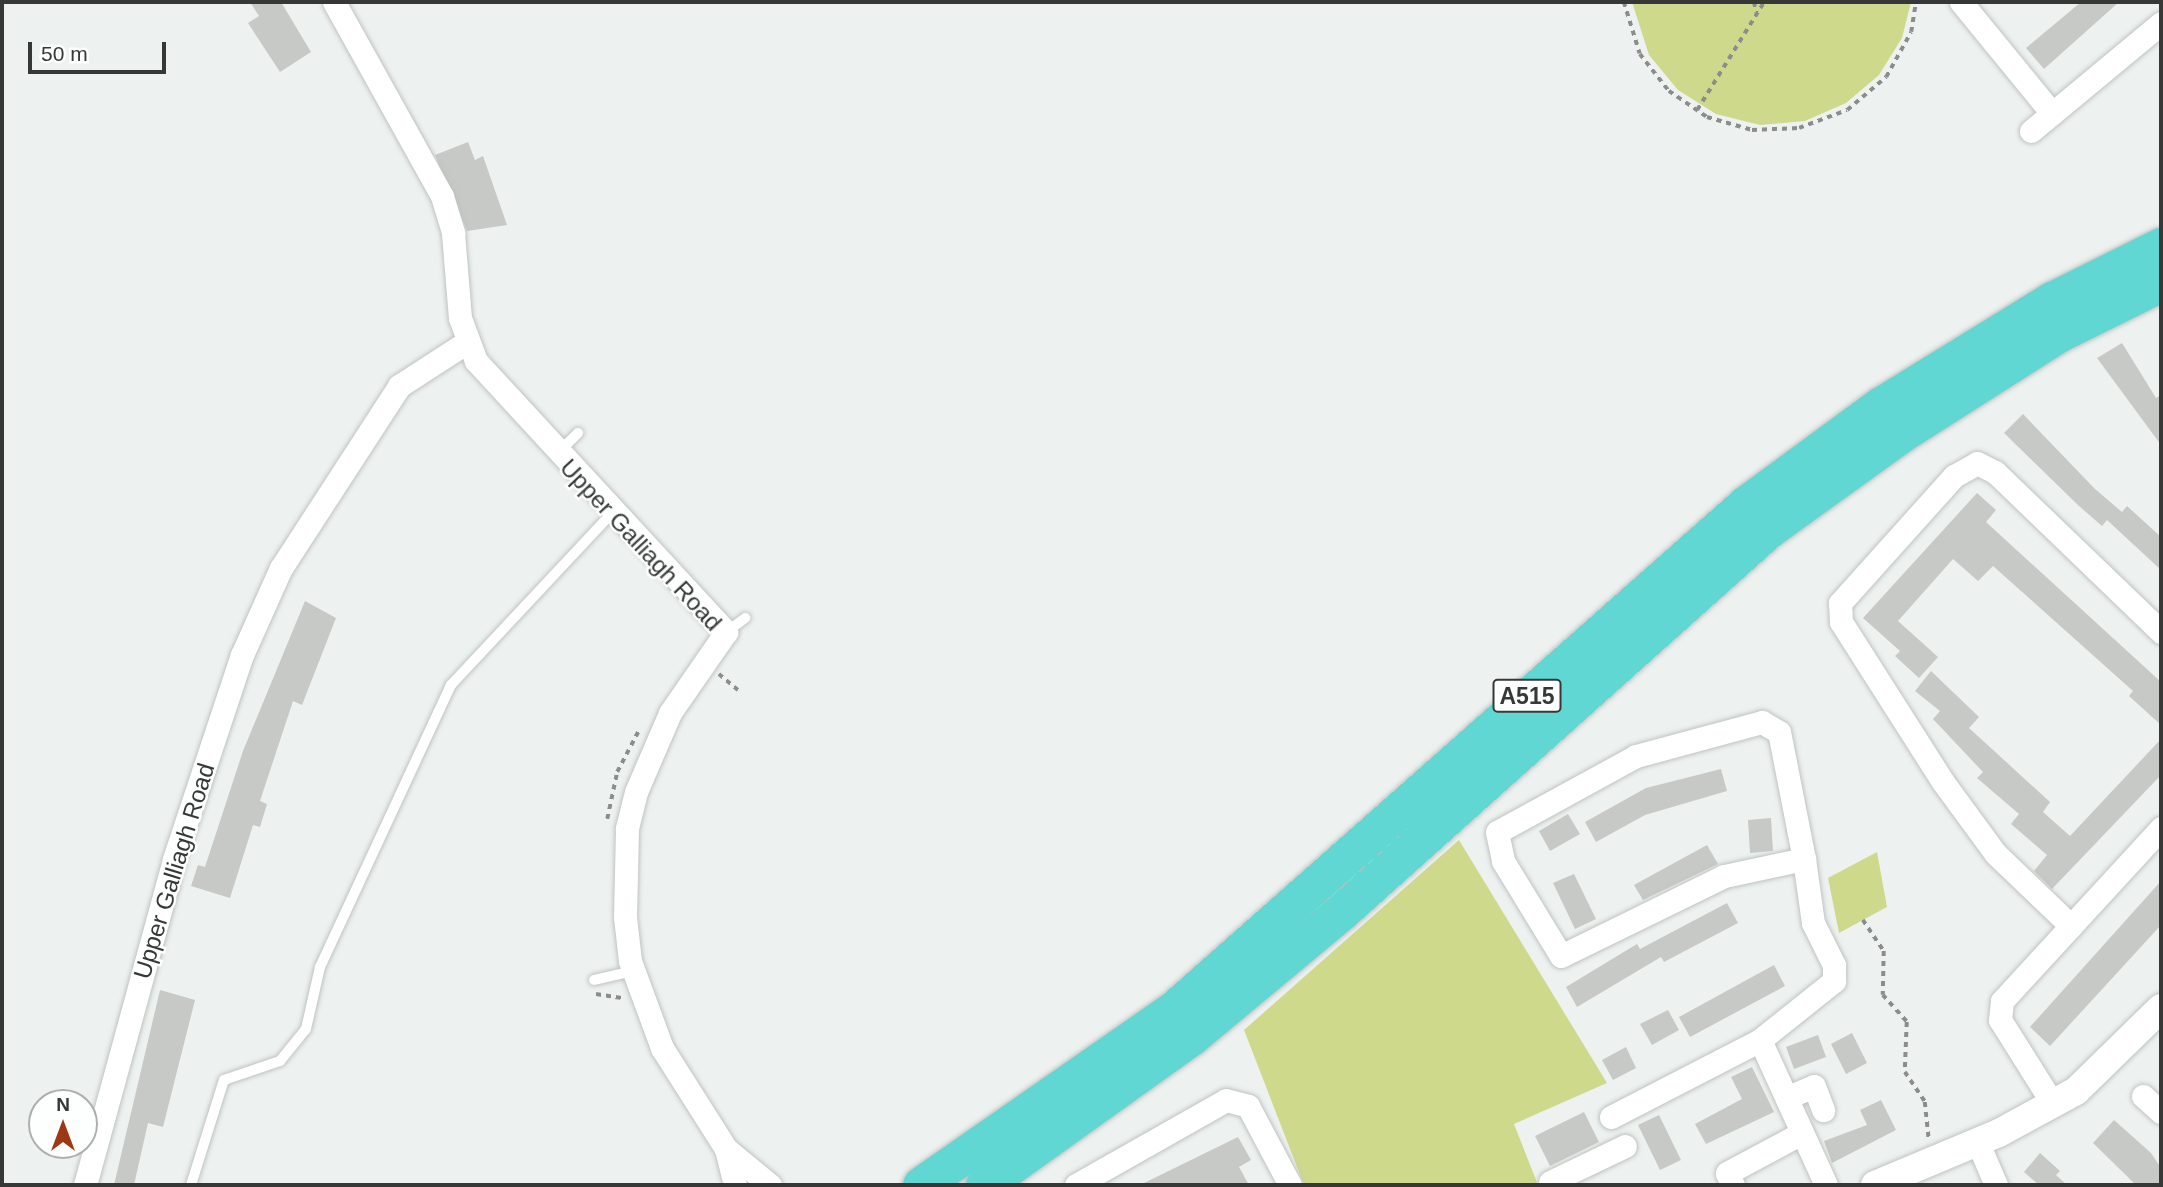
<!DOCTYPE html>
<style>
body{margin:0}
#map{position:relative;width:2163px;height:1187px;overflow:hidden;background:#edf2f0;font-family:Arial,sans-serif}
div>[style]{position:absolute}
.green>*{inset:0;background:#cfd98c}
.building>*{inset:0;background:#c6c9c5}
.path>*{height:3.5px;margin-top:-1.75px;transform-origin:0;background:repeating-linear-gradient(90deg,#8a8d8c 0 5px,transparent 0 10px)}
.roads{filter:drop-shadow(0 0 2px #bfc3c1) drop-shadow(0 0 2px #bfc3c1)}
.service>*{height:10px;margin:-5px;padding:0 5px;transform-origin:5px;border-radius:5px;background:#fff}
.minor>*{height:23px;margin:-11.5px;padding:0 11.5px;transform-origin:11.5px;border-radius:11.5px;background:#fff}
.tertiary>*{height:28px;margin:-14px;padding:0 14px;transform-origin:14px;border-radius:14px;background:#fff}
.trunk>*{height:37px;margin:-18.5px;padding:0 18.5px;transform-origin:18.5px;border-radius:18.5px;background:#60d7d3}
span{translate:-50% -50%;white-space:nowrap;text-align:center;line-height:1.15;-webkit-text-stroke:5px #fcfffe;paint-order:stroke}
.shield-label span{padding:2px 5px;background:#fcfffe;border:2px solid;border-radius:5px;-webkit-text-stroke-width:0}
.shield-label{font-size:23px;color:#363837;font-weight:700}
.street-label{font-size:24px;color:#363837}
.frame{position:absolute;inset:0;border:4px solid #363837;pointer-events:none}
.north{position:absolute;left:28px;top:1089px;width:70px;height:70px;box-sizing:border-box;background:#fcfffe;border:2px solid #adafae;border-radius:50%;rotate:0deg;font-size:19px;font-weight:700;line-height:28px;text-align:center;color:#363837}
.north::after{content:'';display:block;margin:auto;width:24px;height:32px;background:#9e3714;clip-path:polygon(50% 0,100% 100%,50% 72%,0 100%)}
.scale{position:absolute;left:28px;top:42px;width:138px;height:32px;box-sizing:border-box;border:4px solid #363837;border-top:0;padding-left:9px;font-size:21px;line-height:24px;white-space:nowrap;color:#363837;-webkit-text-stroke:5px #fcfffe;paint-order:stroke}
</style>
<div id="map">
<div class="green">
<div style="clip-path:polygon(1632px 2px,1911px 2px,1902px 38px,1879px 75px,1846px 103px,1805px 121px,1760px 125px,1716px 114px,1678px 90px,1649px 55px)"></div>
<div style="clip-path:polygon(1459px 840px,1607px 1083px,1514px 1124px,1538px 1185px,1304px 1185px,1244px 1030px)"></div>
<div style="clip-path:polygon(1877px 852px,1887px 907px,1839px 933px,1828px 878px)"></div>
</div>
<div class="building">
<div style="clip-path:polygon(250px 2px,281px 2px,311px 52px,280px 72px,248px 23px,259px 16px)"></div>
<div style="clip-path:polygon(2081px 2px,2119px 2px,2044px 69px,2026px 48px)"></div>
<div style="clip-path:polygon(468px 142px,475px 160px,483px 156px,507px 225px,467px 231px,435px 155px)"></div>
<div style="clip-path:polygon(2122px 343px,2156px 398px,2161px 395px,2161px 445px,2097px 358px)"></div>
<div style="clip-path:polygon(2023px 414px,2095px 489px,2122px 512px,2127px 506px,2161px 537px,2161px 570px,2107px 520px,2102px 526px,2079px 506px,2004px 433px)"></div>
<div style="clip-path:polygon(1977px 493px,1996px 510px,1986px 522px,2161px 682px,2161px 725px,2129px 696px,2133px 691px,1993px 566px,1978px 581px,1953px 559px,1898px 621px,1938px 657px,1919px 678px,1895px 656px,1900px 651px,1863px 618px)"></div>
<div style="clip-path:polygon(305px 601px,336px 618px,302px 705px,293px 701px,260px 801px,267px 804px,260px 827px,253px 825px,230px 898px,191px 886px,198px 865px,205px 867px,243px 751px)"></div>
<div style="clip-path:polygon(1931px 671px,1979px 717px,1969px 728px,2050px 802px,2043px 812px,2070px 836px,2161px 739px,2161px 775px,2052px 889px,2034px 871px,2047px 855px,2011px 824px,2019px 814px,1977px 778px,1983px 772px,1933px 719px,1940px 711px,1915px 691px)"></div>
<div style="clip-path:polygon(1721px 769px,1727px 791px,1645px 815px,1596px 842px,1585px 822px,1646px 788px)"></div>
<div style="clip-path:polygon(1568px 814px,1580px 834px,1550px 851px,1539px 831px)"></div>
<div style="clip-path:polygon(1771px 818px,1773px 851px,1750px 853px,1748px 820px)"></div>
<div style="clip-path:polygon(1707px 845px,1718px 864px,1643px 900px,1634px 885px)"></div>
<div style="clip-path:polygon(1574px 874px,1596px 919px,1575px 929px,1553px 883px)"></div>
<div style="clip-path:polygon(2161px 881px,2161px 925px,2050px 1046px,2030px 1027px)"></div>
<div style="clip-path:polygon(1727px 903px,1738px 923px,1664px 962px,1661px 957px,1577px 1007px,1566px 987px,1637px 944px,1640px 949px)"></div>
<div style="clip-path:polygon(1774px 965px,1785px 986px,1690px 1037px,1679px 1017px)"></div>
<div style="clip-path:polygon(160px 990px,195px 1000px,163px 1127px,148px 1123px,134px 1185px,114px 1185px)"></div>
<div style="clip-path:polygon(1668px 1010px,1679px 1030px,1652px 1045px,1640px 1024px)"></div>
<div style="clip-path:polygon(1852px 1033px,1867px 1063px,1846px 1074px,1831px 1044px)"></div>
<div style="clip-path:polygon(1818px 1035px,1826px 1057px,1794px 1069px,1786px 1047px)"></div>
<div style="clip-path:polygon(1626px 1047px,1636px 1068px,1613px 1080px,1602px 1060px)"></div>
<div style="clip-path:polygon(1752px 1067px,1774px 1112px,1706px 1144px,1695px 1124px,1742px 1099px,1731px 1077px)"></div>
<div style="clip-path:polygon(1881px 1100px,1896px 1130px,1832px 1163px,1824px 1141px,1867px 1125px,1860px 1110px)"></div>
<div style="clip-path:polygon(1584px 1112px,1599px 1142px,1550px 1166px,1535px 1136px)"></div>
<div style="clip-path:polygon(1659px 1115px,1681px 1160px,1660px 1170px,1638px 1125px)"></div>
<div style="clip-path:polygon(2114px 1120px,2151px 1153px,2161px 1168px,2161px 1185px,2136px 1185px,2093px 1143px)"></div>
<div style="clip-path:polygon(1238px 1137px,1251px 1160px,1239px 1167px,1249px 1185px,1140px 1185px)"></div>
<div style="clip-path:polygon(2040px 1153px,2060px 1171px,2056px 1175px,2067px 1185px,2039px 1185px,2024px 1172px)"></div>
</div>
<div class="path">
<div style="left:1624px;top:2px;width:54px;rotate:72.9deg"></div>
<div style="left:1640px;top:54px;width:47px;rotate:51.9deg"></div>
<div style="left:1669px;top:91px;width:46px;rotate:34.4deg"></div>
<div style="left:1707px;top:117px;width:47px;rotate:16.1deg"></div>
<div style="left:1752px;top:130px;width:47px;rotate:-2.4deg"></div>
<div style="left:1799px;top:128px;width:51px;rotate:-20.6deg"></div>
<div style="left:1847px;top:110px;width:51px;rotate:-40.2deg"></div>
<div style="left:1886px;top:77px;width:51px;rotate:-60.9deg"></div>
<div style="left:1911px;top:32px;width:30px;rotate:-81deg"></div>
<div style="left:1754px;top:2px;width:11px;rotate:75deg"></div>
<div style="left:1697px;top:110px;width:127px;rotate:-58.2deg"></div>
<div style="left:719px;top:674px;width:25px;rotate:40deg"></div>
<div style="left:607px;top:819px;width:48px;rotate:-78deg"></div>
<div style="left:617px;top:772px;width:45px;rotate:-62.3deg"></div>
<div style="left:1863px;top:920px;width:37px;rotate:56deg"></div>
<div style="left:1884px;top:951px;width:44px;rotate:91.3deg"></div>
<div style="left:1883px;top:995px;width:36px;rotate:48deg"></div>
<div style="left:1907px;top:1022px;width:50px;rotate:92.3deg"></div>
<div style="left:1905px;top:1072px;width:36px;rotate:56deg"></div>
<div style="left:1925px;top:1102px;width:37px;rotate:84deg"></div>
<div style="left:596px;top:994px;width:26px;rotate:9deg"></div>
</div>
<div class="roads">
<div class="service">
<div style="left:559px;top:452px;width:27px;rotate:-45deg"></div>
<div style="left:726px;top:632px;width:24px;rotate:-36deg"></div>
<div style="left:594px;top:980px;width:40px;rotate:-13deg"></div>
<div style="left:191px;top:1185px;width:110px;rotate:-72.6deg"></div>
<div style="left:224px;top:1080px;width:59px;rotate:-18.7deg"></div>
<div style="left:280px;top:1061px;width:41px;rotate:-50.9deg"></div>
<div style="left:306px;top:1029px;width:64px;rotate:-77.3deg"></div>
<div style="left:320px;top:967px;width:311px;rotate:-65.1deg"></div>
<div style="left:451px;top:685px;width:238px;rotate:-46.9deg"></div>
</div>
<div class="minor">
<div style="left:334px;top:2px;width:222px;rotate:60.9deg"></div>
<div style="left:442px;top:196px;width:39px;rotate:73deg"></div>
<div style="left:453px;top:233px;width:85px;rotate:85.3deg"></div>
<div style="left:460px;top:318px;width:46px;rotate:69.6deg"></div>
<div style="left:476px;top:361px;width:369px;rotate:47.3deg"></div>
<div style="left:726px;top:632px;width:98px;rotate:124.7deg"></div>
<div style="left:670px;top:713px;width:86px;rotate:113.3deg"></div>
<div style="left:636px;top:792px;width:38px;rotate:104deg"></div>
<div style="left:627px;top:829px;width:88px;rotate:91.3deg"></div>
<div style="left:625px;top:917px;width:44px;rotate:83.5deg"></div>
<div style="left:630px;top:961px;width:93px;rotate:69.8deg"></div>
<div style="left:662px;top:1048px;width:120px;rotate:57.6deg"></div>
<div style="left:726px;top:1149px;width:57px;rotate:39.3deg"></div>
<div style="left:1961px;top:2px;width:144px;rotate:50.7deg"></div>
<div style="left:2031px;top:131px;width:169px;rotate:-39.7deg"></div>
<div style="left:2071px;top:926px;width:105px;rotate:-136.2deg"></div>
<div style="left:1995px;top:853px;width:88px;rotate:-126.2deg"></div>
<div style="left:1943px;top:782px;width:190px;rotate:-122.5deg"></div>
<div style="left:1841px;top:622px;width:19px;rotate:-93deg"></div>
<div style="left:1840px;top:603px;width:171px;rotate:-48.1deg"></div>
<div style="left:1954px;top:476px;width:26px;rotate:-29deg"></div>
<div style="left:1977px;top:463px;width:20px;rotate:27deg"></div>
<div style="left:1995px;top:472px;width:231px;rotate:43.9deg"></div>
<div style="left:1760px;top:1040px;width:159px;rotate:65.5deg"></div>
<div style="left:2143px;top:1096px;width:24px;rotate:42deg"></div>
<div style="left:1788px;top:1097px;width:28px;rotate:-23deg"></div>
<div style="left:1814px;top:1086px;width:26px;rotate:69deg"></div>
<div style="left:2053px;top:1104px;width:99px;rotate:-122.2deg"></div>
<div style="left:2000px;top:1020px;width:19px;rotate:-84deg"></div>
<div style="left:2002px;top:1001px;width:235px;rotate:-47.4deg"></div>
<div style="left:1611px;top:1117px;width:168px;rotate:-27.3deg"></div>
<div style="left:1760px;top:1040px;width:95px;rotate:-38.6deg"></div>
<div style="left:1834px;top:981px;width:16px;rotate:-90deg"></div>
<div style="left:1834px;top:965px;width:47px;rotate:-116.6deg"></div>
<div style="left:1813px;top:923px;width:65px;rotate:-98deg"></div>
<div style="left:1804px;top:859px;width:129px;rotate:-101.1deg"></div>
<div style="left:1779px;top:732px;width:20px;rotate:-150deg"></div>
<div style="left:1762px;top:722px;width:131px;rotate:164.9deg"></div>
<div style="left:1636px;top:756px;width:158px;rotate:151.3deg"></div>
<div style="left:1497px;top:832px;width:30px;rotate:78deg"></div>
<div style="left:1503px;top:861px;width:111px;rotate:58.6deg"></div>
<div style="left:1561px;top:956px;width:182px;rotate:-26.1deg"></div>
<div style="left:1724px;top:876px;width:82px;rotate:-12deg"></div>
<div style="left:1978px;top:1143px;width:46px;rotate:66.8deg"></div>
<div style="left:726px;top:1149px;width:37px;rotate:76deg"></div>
<div style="left:1550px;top:1182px;width:83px;rotate:-25.6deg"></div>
<div style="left:85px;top:1185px;width:338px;rotate:-74.7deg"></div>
<div style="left:174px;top:859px;width:215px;rotate:-71.6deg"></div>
<div style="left:242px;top:655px;width:95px;rotate:-65.9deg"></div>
<div style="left:281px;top:568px;width:217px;rotate:-57deg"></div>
<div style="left:399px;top:386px;width:81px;rotate:-32.9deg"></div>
<div style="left:1076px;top:1185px;width:172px;rotate:-29.5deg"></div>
<div style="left:1226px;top:1100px;width:23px;rotate:15deg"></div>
<div style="left:1248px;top:1106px;width:89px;rotate:62deg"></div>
<div style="left:1733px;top:1185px;width:13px;rotate:-117deg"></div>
<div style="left:1727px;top:1173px;width:85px;rotate:-28.1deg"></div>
</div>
<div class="tertiary">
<div style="left:1875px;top:1185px;width:134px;rotate:-22.8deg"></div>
<div style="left:1999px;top:1133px;width:88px;rotate:-28.6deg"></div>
<div style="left:2076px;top:1091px;width:119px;rotate:-44.3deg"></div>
</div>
<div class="trunk">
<div style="left:921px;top:1185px;width:307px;rotate:-34.8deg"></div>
<div style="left:1173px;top:1010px;width:764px;rotate:-41.45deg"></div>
<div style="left:1746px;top:504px;width:167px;rotate:-36.3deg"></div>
<div style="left:1881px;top:405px;width:201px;rotate:-31.6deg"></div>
<div style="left:2052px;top:300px;width:122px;rotate:-26.4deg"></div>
<div style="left:984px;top:1185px;width:254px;rotate:-35.6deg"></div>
<div style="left:1191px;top:1037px;width:195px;rotate:-39.8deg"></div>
<div style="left:1341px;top:912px;width:573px;rotate:-41.82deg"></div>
<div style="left:1768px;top:530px;width:164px;rotate:-35.8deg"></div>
<div style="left:1901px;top:434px;width:186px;rotate:-32.5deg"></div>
<div style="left:2058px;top:334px;width:115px;rotate:-26.3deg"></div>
</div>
</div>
<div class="shield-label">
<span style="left:1527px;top:696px">A515</span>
</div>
<div class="street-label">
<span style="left:641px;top:545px;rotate:47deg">Upper Galliagh Road</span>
<span style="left:174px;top:871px;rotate:-73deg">Upper Galliagh Road</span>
</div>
<div class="frame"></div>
<div class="north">N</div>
<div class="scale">50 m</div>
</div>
